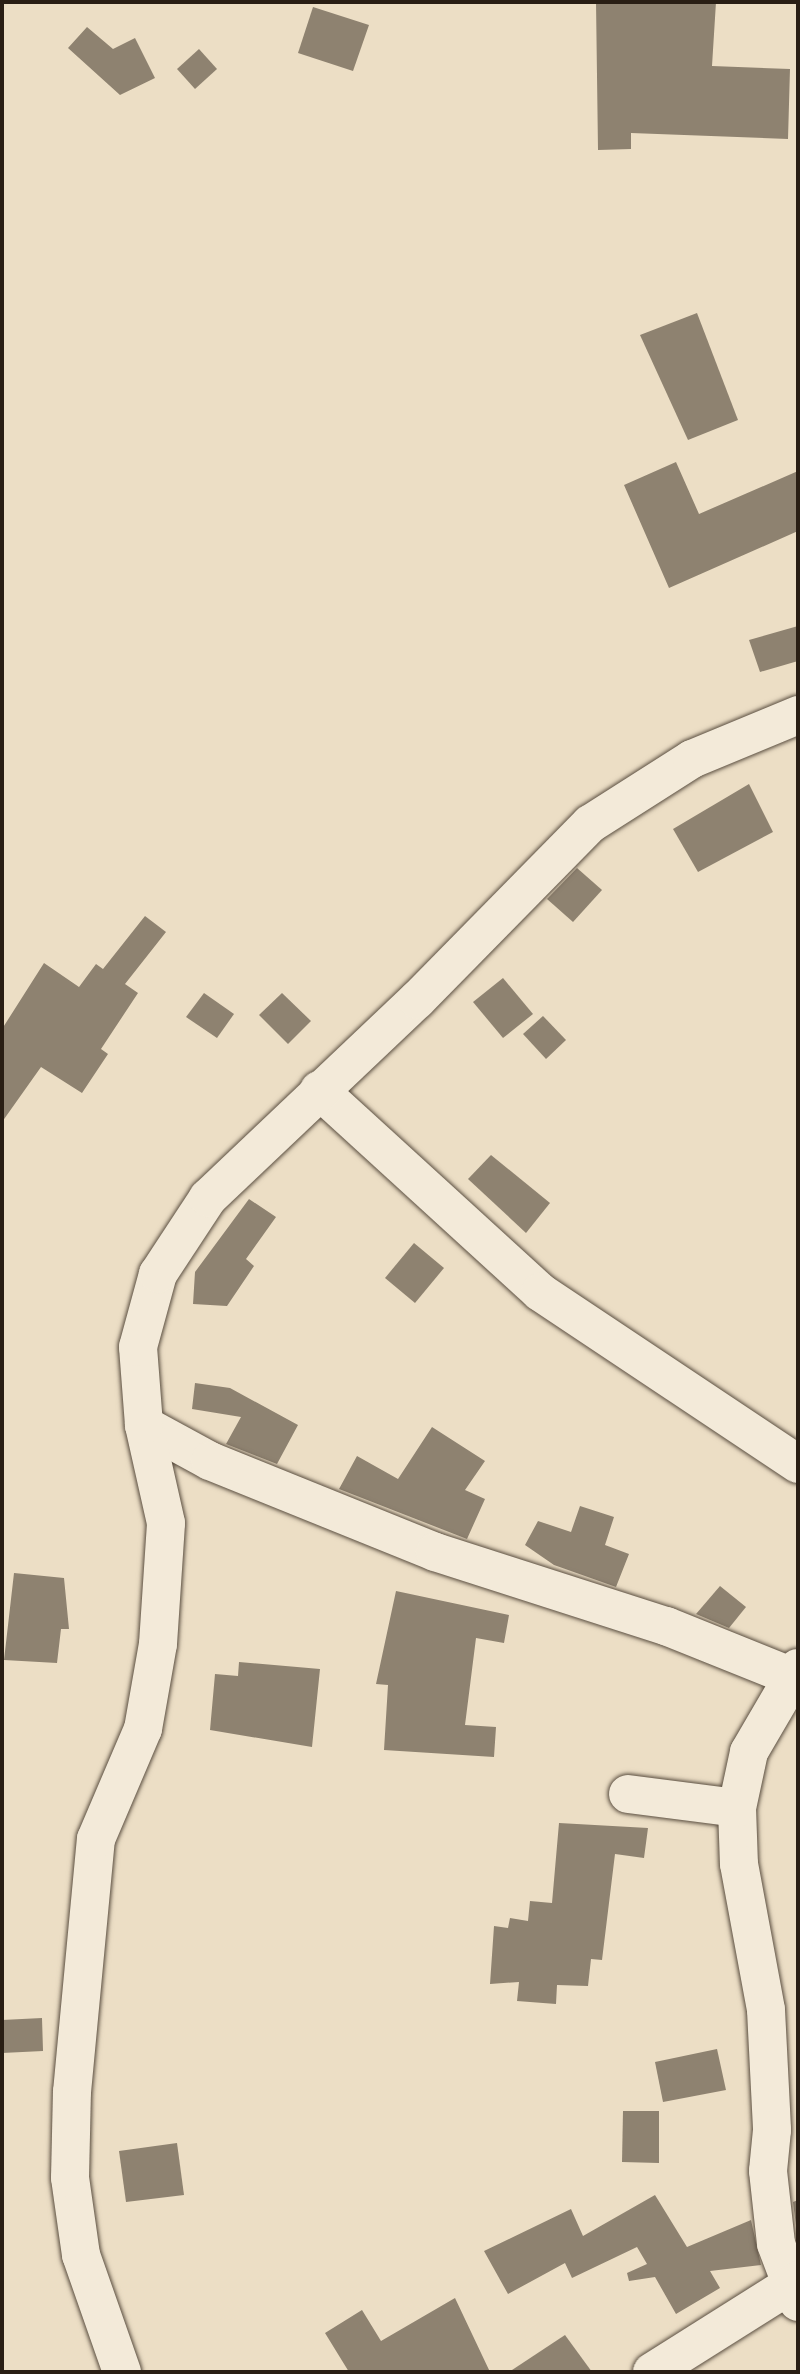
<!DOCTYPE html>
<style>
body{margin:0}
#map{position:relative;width:800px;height:2374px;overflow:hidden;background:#ecdec5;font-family:"IM FELL French Canon",serif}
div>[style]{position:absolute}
.building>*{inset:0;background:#8e8270}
.roads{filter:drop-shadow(0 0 2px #5a4e40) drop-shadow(0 0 2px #5a4e40)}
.minor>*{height:38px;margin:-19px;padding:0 19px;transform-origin:19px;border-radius:19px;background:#f3ead9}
span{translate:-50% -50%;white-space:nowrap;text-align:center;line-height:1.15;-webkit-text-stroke:7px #f3ead9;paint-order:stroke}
.frame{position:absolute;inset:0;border:4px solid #291e14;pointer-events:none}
</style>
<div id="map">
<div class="building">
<div style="clip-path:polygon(596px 2px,716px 2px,712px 66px,790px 69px,788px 139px,631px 133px,631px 149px,598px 150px)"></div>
<div style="clip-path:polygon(313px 7px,369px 25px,353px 71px,298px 53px)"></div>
<div style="clip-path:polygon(87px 27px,113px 49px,135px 38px,155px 78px,120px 95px,68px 48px)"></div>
<div style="clip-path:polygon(199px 49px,217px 69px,195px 89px,177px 69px)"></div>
<div style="clip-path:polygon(697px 313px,738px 420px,688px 440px,640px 335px)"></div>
<div style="clip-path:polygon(676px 462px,699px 514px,798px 471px,798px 531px,669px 588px,624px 485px)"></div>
<div style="clip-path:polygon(798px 626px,798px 661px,760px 672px,749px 640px)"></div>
<div style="clip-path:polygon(749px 784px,773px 832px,698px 872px,673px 829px)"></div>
<div style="clip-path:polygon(577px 868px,602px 890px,573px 922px,547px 899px)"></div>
<div style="clip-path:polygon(145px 916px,166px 932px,125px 984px,138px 993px,101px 1049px,108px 1054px,82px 1093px,41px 1067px,2px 1122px,2px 1029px,44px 963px,79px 987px,96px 964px,103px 969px)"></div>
<div style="clip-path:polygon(503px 978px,533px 1014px,503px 1038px,473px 1002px)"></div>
<div style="clip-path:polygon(204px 993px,234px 1014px,217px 1038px,186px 1017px)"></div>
<div style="clip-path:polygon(282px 993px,311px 1021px,288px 1044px,259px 1015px)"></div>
<div style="clip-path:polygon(543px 1016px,566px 1040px,546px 1059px,523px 1034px)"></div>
<div style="clip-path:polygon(491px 1155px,550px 1203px,526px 1233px,468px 1179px)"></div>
<div style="clip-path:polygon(249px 1199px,276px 1217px,246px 1259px,254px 1266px,227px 1306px,193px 1304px,195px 1272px)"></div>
<div style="clip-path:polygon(414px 1243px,444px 1268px,415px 1303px,385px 1278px)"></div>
<div style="clip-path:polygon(195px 1383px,230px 1388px,298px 1425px,277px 1464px,226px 1444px,241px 1417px,192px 1409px)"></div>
<div style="clip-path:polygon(432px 1427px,485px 1461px,465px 1490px,485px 1499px,467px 1539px,339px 1489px,357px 1456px,398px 1479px)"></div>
<div style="clip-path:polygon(580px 1506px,614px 1517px,605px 1545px,629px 1554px,616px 1587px,554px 1565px,525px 1545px,538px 1521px,571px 1532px)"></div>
<div style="clip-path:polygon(14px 1573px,64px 1578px,69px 1629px,61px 1629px,57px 1663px,4px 1660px)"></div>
<div style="clip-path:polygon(720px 1586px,746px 1607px,729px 1628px,696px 1614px)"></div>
<div style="clip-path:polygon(396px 1591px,509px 1615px,504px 1643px,476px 1638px,465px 1725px,496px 1727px,494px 1757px,384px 1750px,388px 1685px,376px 1684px)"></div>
<div style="clip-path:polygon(239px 1662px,320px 1669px,312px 1747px,210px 1730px,215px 1674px,238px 1676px)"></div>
<div style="clip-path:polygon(559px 1823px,648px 1828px,644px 1858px,615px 1854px,602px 1960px,591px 1959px,588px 1986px,557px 1985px,556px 2004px,517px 2001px,519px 1982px,490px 1984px,494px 1926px,508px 1928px,510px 1918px,528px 1921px,530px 1901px,552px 1903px)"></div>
<div style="clip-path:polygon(42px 2018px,43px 2051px,2px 2053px,2px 2020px)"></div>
<div style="clip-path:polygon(717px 2049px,726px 2090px,663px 2102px,655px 2062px)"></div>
<div style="clip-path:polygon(623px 2111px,659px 2111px,659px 2163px,622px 2162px)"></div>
<div style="clip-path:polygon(177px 2143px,184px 2195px,126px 2202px,119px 2151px)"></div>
<div style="clip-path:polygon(655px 2195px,687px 2247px,751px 2220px,761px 2265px,710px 2271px,720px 2288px,676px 2314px,655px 2277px,629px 2281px,627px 2273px,647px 2264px,637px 2247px,572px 2278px,565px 2263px,508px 2294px,484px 2251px,571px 2209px,583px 2236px)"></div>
<div style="clip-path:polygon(798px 2200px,798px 2241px,793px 2202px)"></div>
<div style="clip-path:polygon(455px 2298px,490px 2372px,349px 2372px,325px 2333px,362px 2310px,381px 2341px)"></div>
<div style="clip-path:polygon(565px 2335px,592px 2372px,509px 2372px)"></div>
</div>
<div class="roads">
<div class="minor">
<div style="left:319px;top:1090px;width:299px;rotate:42.4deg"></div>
<div style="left:540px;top:1292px;width:310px;rotate:33.7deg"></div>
<div style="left:144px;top:1425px;width:75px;rotate:28.6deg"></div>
<div style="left:210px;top:1461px;width:243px;rotate:22deg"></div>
<div style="left:435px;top:1552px;width:243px;rotate:17.8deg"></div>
<div style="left:666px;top:1626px;width:137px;rotate:21.9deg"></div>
<div style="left:798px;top:1668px;width:97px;rotate:120.3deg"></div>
<div style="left:749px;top:1752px;width:57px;rotate:102.1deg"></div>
<div style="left:737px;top:1808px;width:56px;rotate:88deg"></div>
<div style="left:739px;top:1864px;width:148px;rotate:79.5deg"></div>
<div style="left:766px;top:2010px;width:120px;rotate:87.1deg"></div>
<div style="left:772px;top:2130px;width:41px;rotate:95.6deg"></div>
<div style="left:768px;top:2171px;width:73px;rotate:83.7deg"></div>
<div style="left:776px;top:2244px;width:62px;rotate:69.2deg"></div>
<div style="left:628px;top:1794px;width:110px;rotate:7.3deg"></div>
<div style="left:122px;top:2372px;width:124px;rotate:-109.3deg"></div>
<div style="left:81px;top:2255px;width:78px;rotate:-98.1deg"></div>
<div style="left:70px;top:2178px;width:86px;rotate:-88.7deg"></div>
<div style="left:72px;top:2092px;width:254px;rotate:-84.6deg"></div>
<div style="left:96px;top:1839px;width:120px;rotate:-66.9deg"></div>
<div style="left:143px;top:1729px;width:86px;rotate:-80deg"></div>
<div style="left:158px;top:1644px;width:121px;rotate:-86.2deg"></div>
<div style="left:166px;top:1523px;width:100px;rotate:-102.7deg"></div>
<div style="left:144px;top:1425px;width:78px;rotate:-94.4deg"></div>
<div style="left:138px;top:1347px;width:76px;rotate:-74.7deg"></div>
<div style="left:158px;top:1274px;width:91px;rotate:-56.7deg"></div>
<div style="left:208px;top:1198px;width:288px;rotate:-43.5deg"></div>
<div style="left:417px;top:1000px;width:247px;rotate:-45.5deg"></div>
<div style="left:590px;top:824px;width:121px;rotate:-32.5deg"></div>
<div style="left:692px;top:759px;width:115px;rotate:-22.5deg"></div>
<div style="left:652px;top:2372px;width:173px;rotate:-32.2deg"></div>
</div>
</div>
<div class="frame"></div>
</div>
